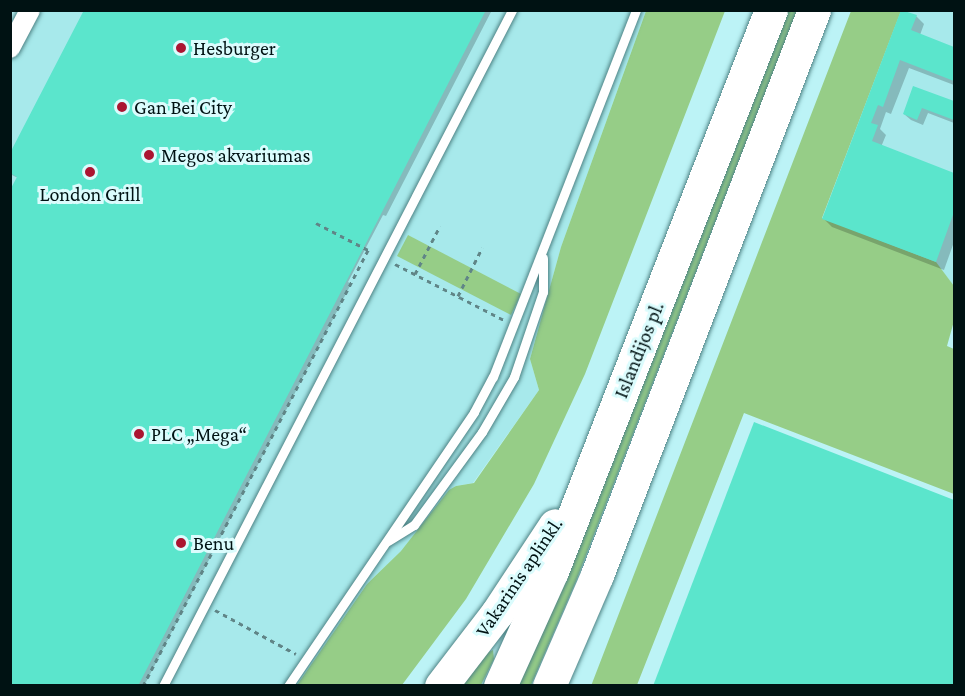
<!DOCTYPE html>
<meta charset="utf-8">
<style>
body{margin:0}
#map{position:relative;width:965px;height:696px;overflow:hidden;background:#bcf3f6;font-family:"Crimson Pro",serif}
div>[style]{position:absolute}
.built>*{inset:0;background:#a7e9eb}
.green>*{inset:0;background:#96cd87}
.shadow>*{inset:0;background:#0003}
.building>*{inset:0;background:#5be5cc}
.path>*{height:3px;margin-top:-1.5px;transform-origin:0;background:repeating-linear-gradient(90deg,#608587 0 4.5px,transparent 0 9px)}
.roads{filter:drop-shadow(0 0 2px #4d8284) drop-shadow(0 0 2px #4d8284)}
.lane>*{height:9px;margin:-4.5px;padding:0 4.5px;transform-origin:4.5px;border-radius:4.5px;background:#fff}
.street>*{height:20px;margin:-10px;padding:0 10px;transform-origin:10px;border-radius:10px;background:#fff}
.highway>*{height:33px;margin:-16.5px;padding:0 16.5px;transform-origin:16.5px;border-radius:16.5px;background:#fff}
.dots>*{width:16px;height:16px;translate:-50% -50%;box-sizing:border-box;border:3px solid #dbfcfd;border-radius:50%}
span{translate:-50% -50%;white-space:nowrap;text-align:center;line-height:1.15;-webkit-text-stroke:6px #dbfcfd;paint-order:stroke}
.poi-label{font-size:20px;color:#001213}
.left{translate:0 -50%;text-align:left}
.street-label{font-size:20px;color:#001213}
.frame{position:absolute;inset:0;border:12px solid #001213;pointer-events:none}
</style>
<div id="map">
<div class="built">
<div style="clip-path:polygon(19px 10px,646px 11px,561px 247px,530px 359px,539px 390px,473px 483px,456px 486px,401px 551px,367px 584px,297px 685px,11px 685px,10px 27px)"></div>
<div style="clip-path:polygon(901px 11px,954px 11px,954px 286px,935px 262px,822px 219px)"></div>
</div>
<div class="green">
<div style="clip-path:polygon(646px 11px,725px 11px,585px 374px,534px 484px,466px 599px,402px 685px,297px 685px,367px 584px,401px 551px,449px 490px,456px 486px,474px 483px,539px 390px,530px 359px,561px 247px)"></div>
<div style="clip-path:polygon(785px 11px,797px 11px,576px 581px,531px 685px,510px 686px)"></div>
<div style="clip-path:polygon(851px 11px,901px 11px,822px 218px,936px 262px,954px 286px,954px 321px,947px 346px,954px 349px,954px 494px,744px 413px,637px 685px,591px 686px)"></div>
<div style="clip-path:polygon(408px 235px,521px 294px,511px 315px,397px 256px)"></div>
<div style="clip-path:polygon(493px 650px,494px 659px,481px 685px,462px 686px,487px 653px)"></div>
</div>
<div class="shadow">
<div style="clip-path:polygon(85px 10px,492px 10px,386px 216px,383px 215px,348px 282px,351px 284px,144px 686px,10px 686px,18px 178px,10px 174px,10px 156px)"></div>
<div style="clip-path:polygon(916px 16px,924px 24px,920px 35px,954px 48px,954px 85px,909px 68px,891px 114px,886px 112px,880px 129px,886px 135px,881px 147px,954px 174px,954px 242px,944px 270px,832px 227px,823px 218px)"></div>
<div style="clip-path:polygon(914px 87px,954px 103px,954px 123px,928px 113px,923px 125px,911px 120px,904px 114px)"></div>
<div style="clip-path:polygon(953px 501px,954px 686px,654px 686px)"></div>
</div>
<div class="building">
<div style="clip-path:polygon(84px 10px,486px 10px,138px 686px,10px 686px,10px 190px,17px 177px,10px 173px,10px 153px)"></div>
<div style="clip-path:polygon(901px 10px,917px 15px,911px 30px,954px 47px,954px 81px,900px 60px,883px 107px,878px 105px,871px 123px,878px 125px,872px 141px,954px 173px,954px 212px,936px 262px,822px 219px)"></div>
<div style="clip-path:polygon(913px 86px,954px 101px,954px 120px,922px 108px,917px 120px,903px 114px)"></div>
<div style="clip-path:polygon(754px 422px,954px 500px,954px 686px,653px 686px)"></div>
</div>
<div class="path">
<div style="left:316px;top:223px;width:59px;rotate:27.4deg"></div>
<div style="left:395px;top:264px;width:123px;rotate:27.2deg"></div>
<div style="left:415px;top:274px;width:54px;rotate:-62.5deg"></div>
<div style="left:458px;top:296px;width:54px;rotate:-63.4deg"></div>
<div style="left:215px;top:610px;width:92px;rotate:28.5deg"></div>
<div style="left:143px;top:686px;width:491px;rotate:-62.7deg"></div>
</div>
<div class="roads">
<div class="lane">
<div style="left:388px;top:541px;width:31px;rotate:-32deg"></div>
<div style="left:414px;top:525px;width:115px;rotate:-53.8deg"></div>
<div style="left:482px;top:432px;width:64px;rotate:-59.8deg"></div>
<div style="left:514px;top:377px;width:90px;rotate:-71.2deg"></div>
<div style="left:543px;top:292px;width:34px;rotate:-90deg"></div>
<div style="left:163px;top:686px;width:761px;rotate:-62.69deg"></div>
<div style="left:288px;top:686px;width:331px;rotate:-55.8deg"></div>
<div style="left:474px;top:412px;width:40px;rotate:-62deg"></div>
<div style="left:493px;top:377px;width:394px;rotate:-68.7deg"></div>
</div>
<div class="street">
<div style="left:10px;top:48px;width:43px;rotate:-62.2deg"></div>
</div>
<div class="highway">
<div style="left:441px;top:686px;width:92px;rotate:-52.5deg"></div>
<div style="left:497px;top:613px;width:105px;rotate:-56.6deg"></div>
<div style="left:500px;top:686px;width:126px;rotate:-65.7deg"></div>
<div style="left:552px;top:571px;width:602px;rotate:-68.68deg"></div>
<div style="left:549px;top:686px;width:121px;rotate:-66.6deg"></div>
<div style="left:597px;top:575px;width:605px;rotate:-68.99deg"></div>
</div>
</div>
<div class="dots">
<div style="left:181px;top:48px;background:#ab1531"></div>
<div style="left:122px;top:107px;background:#ab1531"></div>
<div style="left:149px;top:155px;background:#ab1531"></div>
<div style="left:90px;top:172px;background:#ab1531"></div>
<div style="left:139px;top:434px;background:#ab1531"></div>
<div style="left:181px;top:543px;background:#ab1531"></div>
</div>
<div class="poi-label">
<span class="left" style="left:193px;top:48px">Hesburger</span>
<span class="left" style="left:134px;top:107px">Gan Bei City</span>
<span class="left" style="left:161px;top:155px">Megos akvariumas</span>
<span style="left:90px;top:194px">London Grill</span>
<span class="left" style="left:151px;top:434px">PLC „Mega“</span>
<span class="left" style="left:193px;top:543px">Benu</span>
</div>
<div class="street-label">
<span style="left:639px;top:350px;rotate:-68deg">Islandijos pl.</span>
<span style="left:519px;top:577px;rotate:-56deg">Vakarinis aplinkl.</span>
</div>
<div class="frame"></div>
</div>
